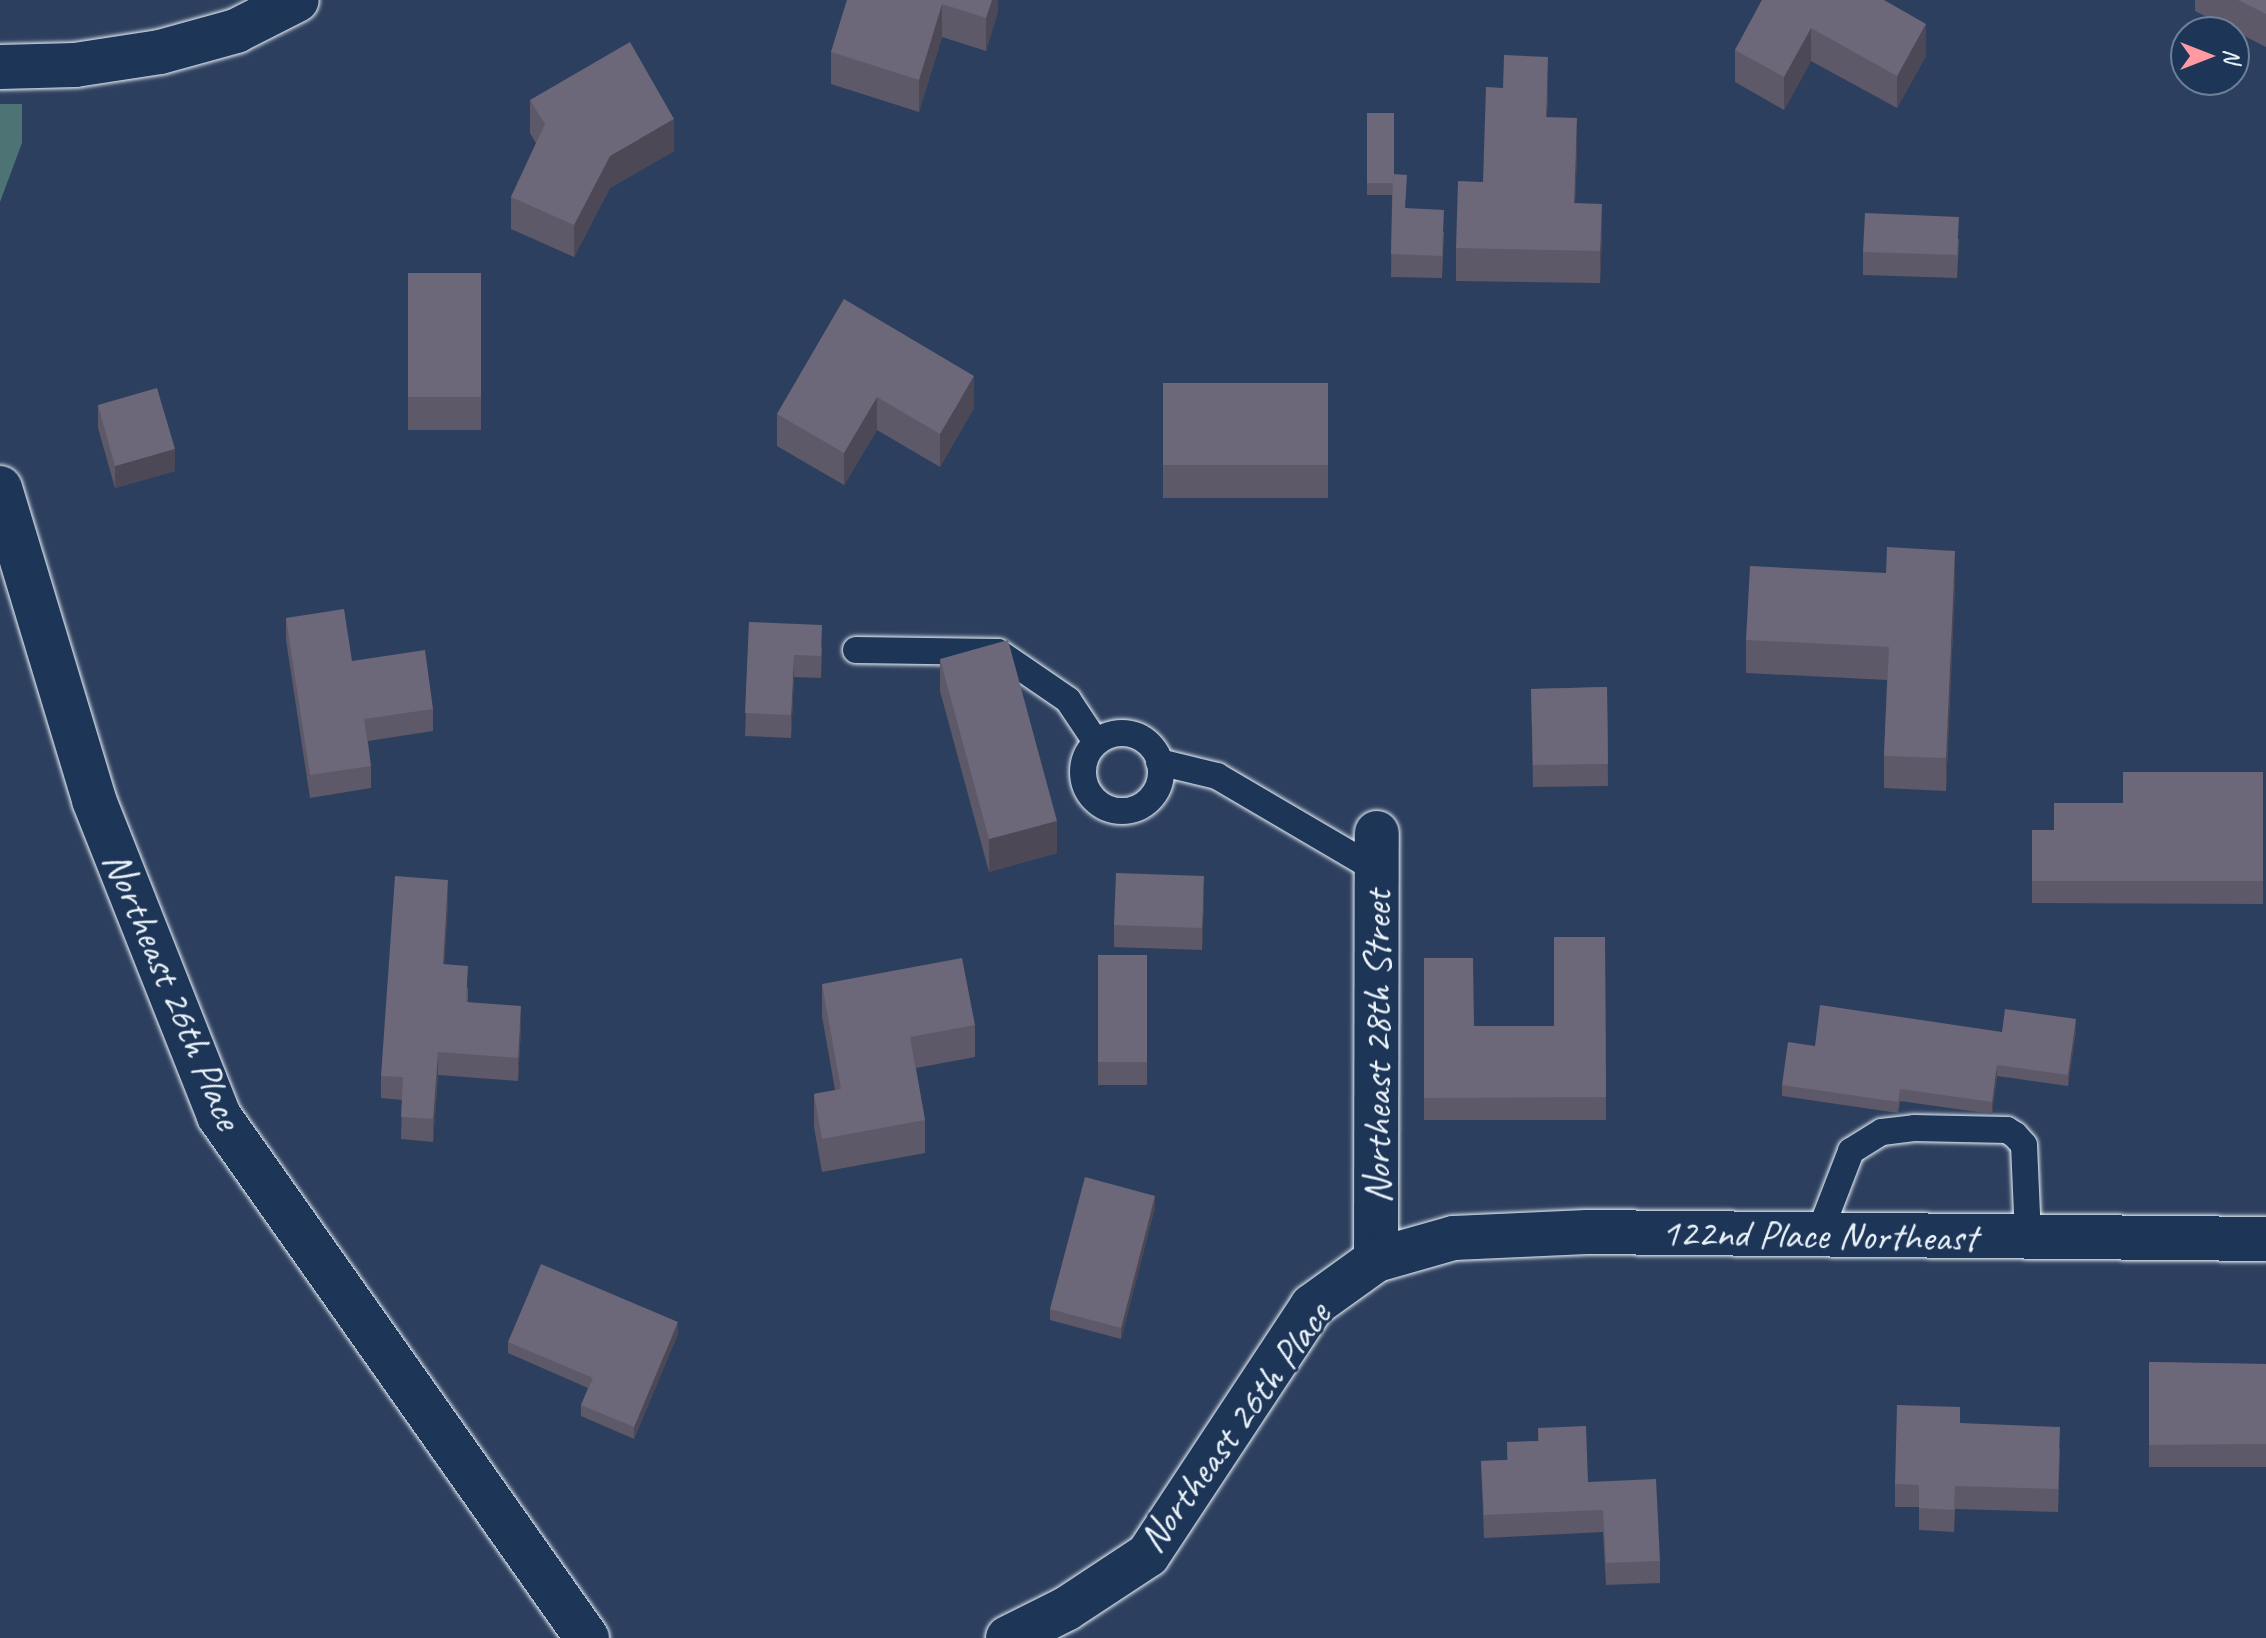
<!DOCTYPE html>
<style>
body{margin:0}
#map{position:relative;width:2266px;height:1638px;overflow:hidden;background:#2d3f5e;font-family:Caveat,sans-serif}
div>[style]{position:absolute}
.green>*{inset:0;background:#4d7375}
.roads{filter:drop-shadow(0 0 2px #e8f1f8) drop-shadow(0 0 2px #e8f1f8)}
.lane>*{height:26px;margin:-13px;padding:0 13px;transform-origin:13px;border-radius:13px;background:#1d3557}
.lane>.ring{margin:-13px;padding:0;box-sizing:content-box;background:none;border:26px solid #1d3557;border-radius:50%}
.street>*{height:44px;margin:-22px;padding:0 22px;transform-origin:22px;border-radius:22px;background:#1d3557}
.wall>*{inset:0;background:#5d5968}
.shaded-wall>*{inset:0;background:#4c4855}
.building>*{inset:0;background:#6c6779}
span{translate:-50% -50%;white-space:nowrap;text-align:center;line-height:1.15;-webkit-text-stroke:6px #1d3557;paint-order:stroke}
.street-label{font-size:40px;color:#e8f1f8}
.north{position:absolute;left:2170px;top:16px;width:80px;height:80px;box-sizing:border-box;background:#1d3557;border:2px solid #6e8097;border-radius:50%;rotate:90deg;font-size:22px;font-weight:700;line-height:32px;text-align:center;color:#e8f1f8}
.north::after{content:'';display:block;margin:auto;width:28px;height:36px;background:#ff9aa2;clip-path:polygon(50% 0,100% 100%,50% 72%,0 100%)}
</style>
<div id="map">
<div class="green">
<div style="clip-path:polygon(0 104px,22px 104px,22px 143px,0 202px)"></div>
</div>
<div class="roads">
<div class="lane">
<div style="left:856px;top:650px;width:142px;rotate:0.8deg"></div>
<div style="left:998px;top:652px;width:85px;rotate:34.4deg"></div>
<div style="left:1068px;top:700px;width:50px;rotate:56.3deg"></div>
<div class="ring" style="left:1083px;top:733px;width:52px;height:52px"></div>
<div style="left:1159px;top:762px;width:60px;rotate:13.6deg"></div>
<div style="left:1217px;top:776px;width:186px;rotate:30.4deg"></div>
<div style="left:1819px;top:1234px;width:89px;rotate:-68.9deg"></div>
<div style="left:1851px;top:1151px;width:36px;rotate:-32deg"></div>
<div style="left:1882px;top:1132px;width:32px;rotate:-7deg"></div>
<div style="left:1914px;top:1128px;width:93px;rotate:1.2deg"></div>
<div style="left:2007px;top:1130px;width:9px;rotate:32deg"></div>
<div style="left:2015px;top:1135px;width:13px;rotate:48deg"></div>
<div style="left:2024px;top:1145px;width:92px;rotate:87.5deg"></div>
</div>
<div class="street">
<div style="left:0;top:67px;width:75px;rotate:-1.5deg"></div>
<div style="left:75px;top:65px;width:86px;rotate:-8.7deg"></div>
<div style="left:160px;top:52px;width:79px;rotate:-15.4deg"></div>
<div style="left:236px;top:31px;width:68px;rotate:-26.9deg"></div>
<div style="left:0;top:488px;width:326px;rotate:73.2deg"></div>
<div style="left:94px;top:800px;width:340px;rotate:68.4deg"></div>
<div style="left:219px;top:1116px;width:639px;rotate:54.82deg"></div>
<div style="left:1376px;top:1260px;width:427px;rotate:-89.9deg"></div>
<div style="left:1008px;top:1638px;width:65px;rotate:-26.6deg"></div>
<div style="left:1066px;top:1609px;width:98px;rotate:-33.4deg"></div>
<div style="left:1148px;top:1555px;width:298px;rotate:-56.6deg"></div>
<div style="left:1312px;top:1306px;width:79px;rotate:-35.7deg"></div>
<div style="left:1376px;top:1260px;width:81px;rotate:-15.8deg"></div>
<div style="left:1454px;top:1238px;width:133px;rotate:-2.6deg"></div>
<div style="left:1587px;top:1232px;width:679px;rotate:0.59deg"></div>
</div>
</div>
<div class="wall">
<div style="clip-path:polygon(847px 0,998px 0,998px 11px,986px 51px,942px 37px,919px 112px,831px 84px,831px 52px)"></div>
<div style="clip-path:polygon(1762px 0,1926px 56px,1897px 108px,1811px 61px,1784px 110px,1735px 82px,1735px 50px)"></div>
<div style="clip-path:polygon(2195px 0,2266px 0,2266px 47px,2195px 11px)"></div>
<div style="clip-path:polygon(1548px 90px,1547px 117px,1577px 151px,1575px 203px,1602px 237px,1600px 283px,1456px 281px,1456px 248px,1483px 182px)"></div>
<div style="clip-path:polygon(530px 100px,674px 151px,610px 188px,574px 257px,511px 229px,511px 197px,536px 143px,530px 133px)"></div>
<div style="clip-path:polygon(1367px 113px,1394px 174px,1406px 209px,1444px 232px,1442px 278px,1391px 277px,1392px 195px,1367px 195px)"></div>
<div style="clip-path:polygon(1959px 239px,1957px 278px,1863px 275px,1863px 252px)"></div>
<div style="clip-path:polygon(408px 273px,481px 273px,481px 430px,408px 430px)"></div>
<div style="clip-path:polygon(844px 299px,974px 408px,940px 467px,877px 430px,844px 485px,777px 446px,777px 414px)"></div>
<div style="clip-path:polygon(1163px 383px,1328px 383px,1328px 498px,1163px 498px)"></div>
<div style="clip-path:polygon(98px 405px,175px 471px,115px 488px,98px 428px)"></div>
<div style="clip-path:polygon(1955px 583px,1946px 791px,1884px 788px,1884px 756px,1887px 680px,1746px 673px,1746px 640px)"></div>
<div style="clip-path:polygon(286px 618px,352px 661px,433px 709px,433px 731px,368px 741px,371px 766px,371px 788px,310px 798px,286px 640px)"></div>
<div style="clip-path:polygon(749px 622px,822px 648px,821px 678px,794px 677px,791px 738px,745px 736px)"></div>
<div style="clip-path:polygon(940px 659px,1057px 853px,989px 872px,940px 691px)"></div>
<div style="clip-path:polygon(1607px 687px,1608px 786px,1533px 787px,1531px 689px)"></div>
<div style="clip-path:polygon(2263px 772px,2263px 904px,2032px 903px,2032px 830px,2054px 830px,2123px 803px)"></div>
<div style="clip-path:polygon(1204px 899px,1202px 950px,1114px 947px,1114px 925px)"></div>
<div style="clip-path:polygon(448px 903px,444px 964px,468px 988px,468px 1002px,521px 1028px,518px 1081px,438px 1075px,433px 1142px,401px 1139px,402px 1100px,381px 1098px,381px 1076px)"></div>
<div style="clip-path:polygon(1605px 937px,1606px 1120px,1424px 1120px,1424px 958px,1474px 1026px,1554px 1026px)"></div>
<div style="clip-path:polygon(1098px 955px,1147px 955px,1147px 1085px,1098px 1085px)"></div>
<div style="clip-path:polygon(822px 984px,975px 1025px,975px 1057px,916px 1068px,925px 1120px,925px 1153px,822px 1172px,814px 1127px,814px 1094px,835px 1090px,822px 1016px)"></div>
<div style="clip-path:polygon(2076px 1030px,2068px 1086px,1997px 1076px,1992px 1114px,1900px 1101px,1898px 1113px,1782px 1096px,1782px 1085px,1815px 1046px,2002px 1032px)"></div>
<div style="clip-path:polygon(1155px 1207px,1121px 1339px,1050px 1320px,1050px 1309px)"></div>
<div style="clip-path:polygon(678px 1334px,634px 1439px,581px 1416px,581px 1405px,588px 1388px,508px 1353px,508px 1342px)"></div>
<div style="clip-path:polygon(2149px 1362px,2266px 1364px,2266px 1467px,2149px 1467px)"></div>
<div style="clip-path:polygon(1960px 1423px,2060px 1449px,2058px 1512px,1955px 1509px,1954px 1532px,1919px 1530px,1919px 1507px,1895px 1507px,1895px 1484px)"></div>
<div style="clip-path:polygon(1538px 1428px,1660px 1561px,1660px 1583px,1606px 1585px,1603px 1532px,1484px 1538px,1481px 1461px,1507px 1460px,1507px 1442px,1538px 1441px)"></div>
</div>
<div class="shaded-wall">
<div style="clip-path:polygon(992px 0,998px 0,998px 11px,986px 51px,986px 18px)"></div>
<div style="clip-path:polygon(942px 4px,942px 37px,919px 112px,919px 80px)"></div>
<div style="clip-path:polygon(1926px 24px,1926px 56px,1897px 108px,1897px 76px)"></div>
<div style="clip-path:polygon(1811px 28px,1811px 61px,1784px 110px,1784px 77px)"></div>
<div style="clip-path:polygon(1548px 57px,1548px 90px,1546px 149px,1546px 117px)"></div>
<div style="clip-path:polygon(1577px 118px,1577px 151px,1574px 236px,1574px 203px)"></div>
<div style="clip-path:polygon(674px 119px,674px 151px,610px 188px,574px 257px,574px 225px,610px 156px)"></div>
<div style="clip-path:polygon(1602px 204px,1602px 237px,1600px 283px,1600px 251px)"></div>
<div style="clip-path:polygon(974px 376px,974px 408px,940px 467px,940px 434px)"></div>
<div style="clip-path:polygon(877px 397px,877px 430px,844px 485px,844px 453px)"></div>
<div style="clip-path:polygon(175px 449px,175px 471px,115px 488px,115px 466px)"></div>
<div style="clip-path:polygon(1955px 551px,1955px 583px,1946px 791px,1946px 758px)"></div>
<div style="clip-path:polygon(794px 655px,794px 677px,791px 738px,791px 715px)"></div>
<div style="clip-path:polygon(1057px 821px,1057px 853px,989px 872px,989px 839px)"></div>
<div style="clip-path:polygon(1204px 876px,1204px 899px,1202px 950px,1202px 928px)"></div>
<div style="clip-path:polygon(448px 880px,448px 903px,443px 986px,443px 964px)"></div>
<div style="clip-path:polygon(521px 1006px,521px 1028px,518px 1081px,518px 1058px)"></div>
<div style="clip-path:polygon(2076px 1019px,2076px 1030px,2068px 1086px,2068px 1075px)"></div>
<div style="clip-path:polygon(438px 1052px,438px 1075px,433px 1142px,433px 1119px)"></div>
<div style="clip-path:polygon(1997px 1065px,1997px 1076px,1992px 1114px,1992px 1102px)"></div>
<div style="clip-path:polygon(1155px 1196px,1155px 1207px,1121px 1339px,1121px 1328px)"></div>
<div style="clip-path:polygon(678px 1322px,678px 1334px,634px 1439px,634px 1427px)"></div>
</div>
<div class="building">
<div style="clip-path:polygon(847px 0,992px 0,986px 18px,942px 4px,919px 80px,831px 52px)"></div>
<div style="clip-path:polygon(1762px 0,1884px 0,1926px 24px,1897px 76px,1811px 28px,1784px 77px,1735px 50px)"></div>
<div style="clip-path:polygon(2238px 0,2266px 0,2266px 14px)"></div>
<div style="clip-path:polygon(630px 42px,674px 119px,610px 156px,574px 225px,511px 197px,545px 124px,530px 100px)"></div>
<div style="clip-path:polygon(1504px 55px,1548px 57px,1546px 117px,1577px 118px,1574px 203px,1602px 204px,1600px 251px,1456px 248px,1458px 181px,1483px 182px,1486px 87px,1503px 88px)"></div>
<div style="clip-path:polygon(1367px 113px,1394px 113px,1394px 174px,1393px 174px,1393px 183px,1367px 183px)"></div>
<div style="clip-path:polygon(1393px 174px,1407px 175px,1405px 208px,1444px 210px,1442px 256px,1391px 254px)"></div>
<div style="clip-path:polygon(1865px 213px,1959px 217px,1957px 255px,1863px 252px)"></div>
<div style="clip-path:polygon(408px 273px,481px 273px,481px 397px,408px 397px)"></div>
<div style="clip-path:polygon(844px 299px,974px 376px,940px 434px,877px 397px,844px 453px,777px 414px)"></div>
<div style="clip-path:polygon(1163px 383px,1328px 383px,1328px 465px,1163px 465px)"></div>
<div style="clip-path:polygon(157px 388px,175px 449px,115px 466px,98px 405px)"></div>
<div style="clip-path:polygon(1887px 547px,1955px 551px,1946px 758px,1884px 756px,1889px 647px,1746px 640px,1750px 566px,1886px 573px)"></div>
<div style="clip-path:polygon(344px 609px,352px 661px,425px 650px,433px 709px,364px 719px,371px 766px,310px 775px,286px 618px)"></div>
<div style="clip-path:polygon(749px 622px,822px 625px,821px 656px,794px 655px,791px 715px,745px 713px)"></div>
<div style="clip-path:polygon(1008px 640px,1057px 821px,989px 839px,940px 659px)"></div>
<div style="clip-path:polygon(1607px 687px,1608px 764px,1533px 765px,1531px 689px)"></div>
<div style="clip-path:polygon(2123px 772px,2263px 772px,2263px 881px,2032px 881px,2032px 830px,2054px 830px,2054px 803px,2123px 803px)"></div>
<div style="clip-path:polygon(1116px 873px,1204px 876px,1202px 928px,1114px 925px)"></div>
<div style="clip-path:polygon(395px 876px,448px 880px,443px 964px,468px 966px,466px 1002px,521px 1006px,518px 1058px,438px 1052px,433px 1119px,401px 1117px,403px 1077px,381px 1076px)"></div>
<div style="clip-path:polygon(1554px 937px,1605px 937px,1606px 1097px,1424px 1098px,1424px 958px,1473px 958px,1474px 1026px,1554px 1026px)"></div>
<div style="clip-path:polygon(1098px 955px,1147px 955px,1147px 1062px,1098px 1062px)"></div>
<div style="clip-path:polygon(962px 958px,975px 1025px,910px 1037px,925px 1120px,822px 1139px,814px 1094px,841px 1089px,822px 984px)"></div>
<div style="clip-path:polygon(1820px 1005px,2002px 1032px,2005px 1009px,2076px 1019px,2068px 1075px,1997px 1065px,1992px 1102px,1900px 1089px,1898px 1102px,1782px 1085px,1788px 1042px,1815px 1046px)"></div>
<div style="clip-path:polygon(1085px 1177px,1155px 1196px,1121px 1328px,1050px 1309px)"></div>
<div style="clip-path:polygon(541px 1264px,678px 1322px,634px 1427px,581px 1405px,593px 1378px,508px 1342px)"></div>
<div style="clip-path:polygon(2149px 1362px,2266px 1364px,2266px 1444px,2149px 1445px)"></div>
<div style="clip-path:polygon(1897px 1405px,1960px 1407px,1960px 1423px,2060px 1427px,2058px 1489px,1955px 1486px,1954px 1510px,1919px 1508px,1919px 1485px,1895px 1484px)"></div>
<div style="clip-path:polygon(1586px 1426px,1588px 1482px,1656px 1479px,1660px 1561px,1606px 1563px,1603px 1510px,1484px 1515px,1481px 1461px,1508px 1460px,1507px 1442px,1539px 1441px,1538px 1428px)"></div>
</div>
<div class="street-label">
<span style="left:173px;top:990px;rotate:67deg">Northeast 26th Place</span>
<span style="left:1377px;top:1047px;rotate:-90deg">Northeast 28th Street</span>
<span style="left:1819px;top:1235px;rotate:1deg">122nd Place Northeast</span>
<span style="left:1234px;top:1427px;rotate:-54deg">Northeast 26th Place</span>
</div>
<div class="north">N</div>
</div>
